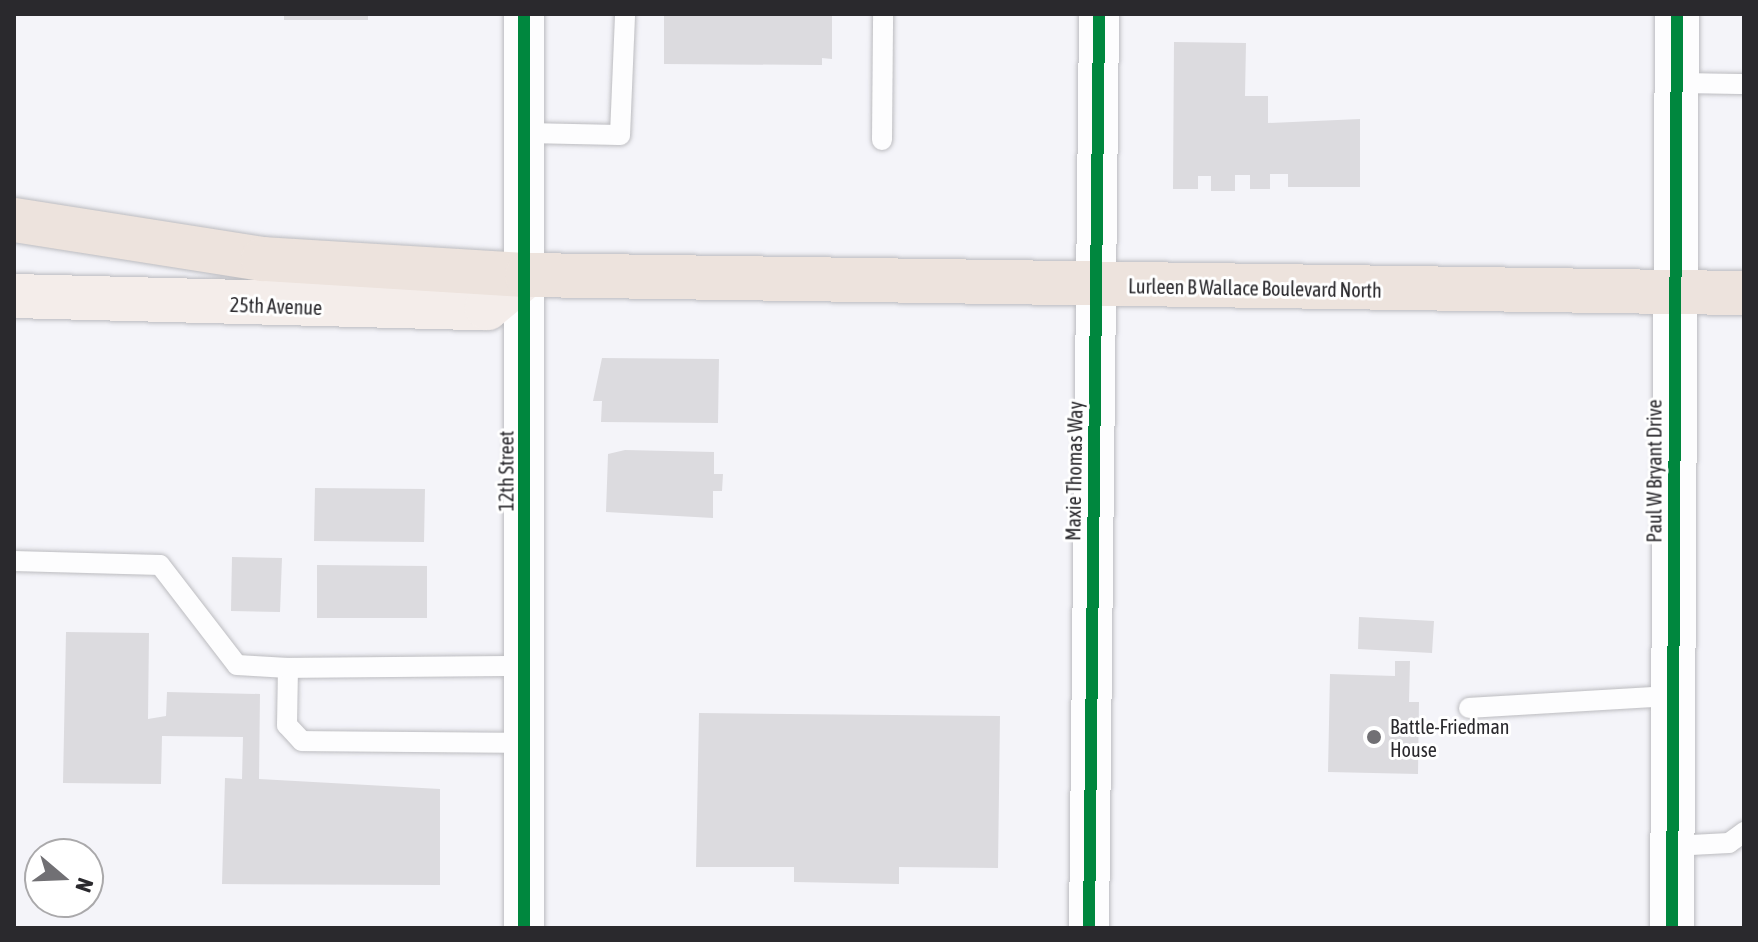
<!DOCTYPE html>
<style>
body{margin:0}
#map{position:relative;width:1758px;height:942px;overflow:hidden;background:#f4f4f9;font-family:"Asap Condensed",sans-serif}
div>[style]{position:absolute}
.building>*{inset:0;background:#dcdbdf}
.roads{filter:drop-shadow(0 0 2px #bcbcc0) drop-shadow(0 0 2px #bcbcc0)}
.lane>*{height:20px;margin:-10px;padding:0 10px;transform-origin:10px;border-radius:10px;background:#fdfdfe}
.street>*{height:40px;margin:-20px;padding:0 20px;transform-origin:20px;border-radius:20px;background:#fdfdfe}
.secondary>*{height:44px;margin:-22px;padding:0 22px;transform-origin:22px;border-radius:22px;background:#fdfdfe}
.primary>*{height:44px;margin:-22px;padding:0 22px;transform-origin:22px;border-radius:22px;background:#f4edea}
.highway>*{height:44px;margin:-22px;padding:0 22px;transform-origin:22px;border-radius:22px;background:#ede3dd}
.cycleway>*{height:12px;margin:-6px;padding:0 6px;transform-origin:6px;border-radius:6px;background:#00873e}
.dots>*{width:22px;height:22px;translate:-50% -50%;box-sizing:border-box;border:4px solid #fff;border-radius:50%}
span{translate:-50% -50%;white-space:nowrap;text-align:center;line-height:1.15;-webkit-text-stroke:6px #fff;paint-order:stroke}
.street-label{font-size:20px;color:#2a292d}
.poi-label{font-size:20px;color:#2a292d}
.left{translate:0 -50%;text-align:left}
.frame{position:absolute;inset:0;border:16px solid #2a292d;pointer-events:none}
.north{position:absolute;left:24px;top:838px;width:80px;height:80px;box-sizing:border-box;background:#fff;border:2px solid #aaa9ab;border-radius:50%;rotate:109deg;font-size:22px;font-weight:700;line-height:32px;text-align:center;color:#2a292d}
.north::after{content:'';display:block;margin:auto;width:28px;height:36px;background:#717074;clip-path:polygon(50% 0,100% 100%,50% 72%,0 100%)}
</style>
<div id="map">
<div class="building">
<div style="clip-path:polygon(284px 14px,368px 14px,368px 20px,284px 20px)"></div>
<div style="clip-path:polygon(664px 14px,832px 14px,832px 59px,822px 58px,822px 65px,664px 64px)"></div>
<div style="clip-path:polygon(1174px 42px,1246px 43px,1245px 96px,1268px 96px,1268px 123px,1360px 119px,1360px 187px,1288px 187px,1288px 174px,1270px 174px,1270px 189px,1250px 189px,1250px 175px,1235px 175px,1235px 191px,1211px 191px,1211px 176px,1198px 176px,1198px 189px,1173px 189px)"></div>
<div style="clip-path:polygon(602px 358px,719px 359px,718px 423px,601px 422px,602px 401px,593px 401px)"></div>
<div style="clip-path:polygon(625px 450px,714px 452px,714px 474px,723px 474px,722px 491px,713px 491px,713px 518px,606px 512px,608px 454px)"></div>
<div style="clip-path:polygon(315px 488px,425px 489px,424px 542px,314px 541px)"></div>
<div style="clip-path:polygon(232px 557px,282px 558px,280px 612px,231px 611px)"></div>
<div style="clip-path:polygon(317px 565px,427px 566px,427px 618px,317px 618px)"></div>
<div style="clip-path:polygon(1359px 617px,1434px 621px,1432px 653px,1358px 649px)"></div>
<div style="clip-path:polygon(66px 632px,149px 633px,148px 719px,166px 716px,167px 692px,260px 694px,259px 779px,440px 789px,440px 885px,222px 884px,225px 778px,242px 779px,243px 737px,162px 736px,161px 784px,63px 783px)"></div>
<div style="clip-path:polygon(1395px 661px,1410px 661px,1409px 702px,1419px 702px,1418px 774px,1328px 772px,1330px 674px,1395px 676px)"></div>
<div style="clip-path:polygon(699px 713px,1000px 716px,998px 868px,899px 867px,899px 884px,794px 882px,794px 867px,696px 867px)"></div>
</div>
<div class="roads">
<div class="lane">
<div style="left:1677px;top:83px;width:67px;rotate:0.9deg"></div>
<div style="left:526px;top:133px;width:94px;rotate:1.2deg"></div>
<div style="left:620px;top:135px;width:121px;rotate:-87.6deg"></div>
<div style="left:882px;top:140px;width:126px;rotate:-89.5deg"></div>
<div style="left:14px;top:561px;width:146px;rotate:1.6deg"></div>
<div style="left:160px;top:565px;width:126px;rotate:52.4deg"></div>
<div style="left:237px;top:665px;width:51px;rotate:3.4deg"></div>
<div style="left:288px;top:668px;width:57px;rotate:91deg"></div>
<div style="left:287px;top:725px;width:22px;rotate:47deg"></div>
<div style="left:302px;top:741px;width:223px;rotate:0.5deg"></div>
<div style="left:288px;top:668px;width:237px;rotate:-0.5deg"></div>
<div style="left:1469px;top:708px;width:204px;rotate:-3.4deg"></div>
<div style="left:1672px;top:846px;width:57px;rotate:-3deg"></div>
<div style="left:1729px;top:843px;width:19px;rotate:-36deg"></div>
</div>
<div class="street">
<div style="left:524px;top:928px;width:914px;rotate:-90deg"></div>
<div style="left:1089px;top:928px;width:914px;rotate:-89.37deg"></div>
</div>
<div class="secondary">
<div style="left:1672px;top:928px;width:914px;rotate:-89.69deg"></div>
</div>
<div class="primary">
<div style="left:14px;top:296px;width:473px;rotate:1.5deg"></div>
<div style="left:487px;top:308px;width:52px;rotate:-39.5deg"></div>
</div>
<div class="highway">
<div style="left:14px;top:220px;width:252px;rotate:8.9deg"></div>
<div style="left:263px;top:259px;width:264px;rotate:3.5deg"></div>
<div style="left:527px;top:275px;width:1217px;rotate:0.85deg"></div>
</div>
</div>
<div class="cycleway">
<div style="left:524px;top:928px;width:914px;rotate:-90deg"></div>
<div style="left:1089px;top:928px;width:914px;rotate:-89.37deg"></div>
<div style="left:1672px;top:928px;width:914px;rotate:-89.69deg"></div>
</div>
<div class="dots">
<div style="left:1374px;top:737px;background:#717074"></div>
</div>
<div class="street-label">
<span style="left:1255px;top:288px;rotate:1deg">Lurleen B Wallace Boulevard North</span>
<span style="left:276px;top:306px;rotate:2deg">25th Avenue</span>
<span style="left:506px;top:471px;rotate:-90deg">12th Street</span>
<span style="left:1074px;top:471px;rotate:-89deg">Maxie Thomas Way</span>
<span style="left:1654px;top:471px;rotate:-90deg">Paul W Bryant Drive</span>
</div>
<div class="poi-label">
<span class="left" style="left:1390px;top:738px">Battle-Friedman<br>House</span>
</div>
<div class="frame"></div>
<div class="north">N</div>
</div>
